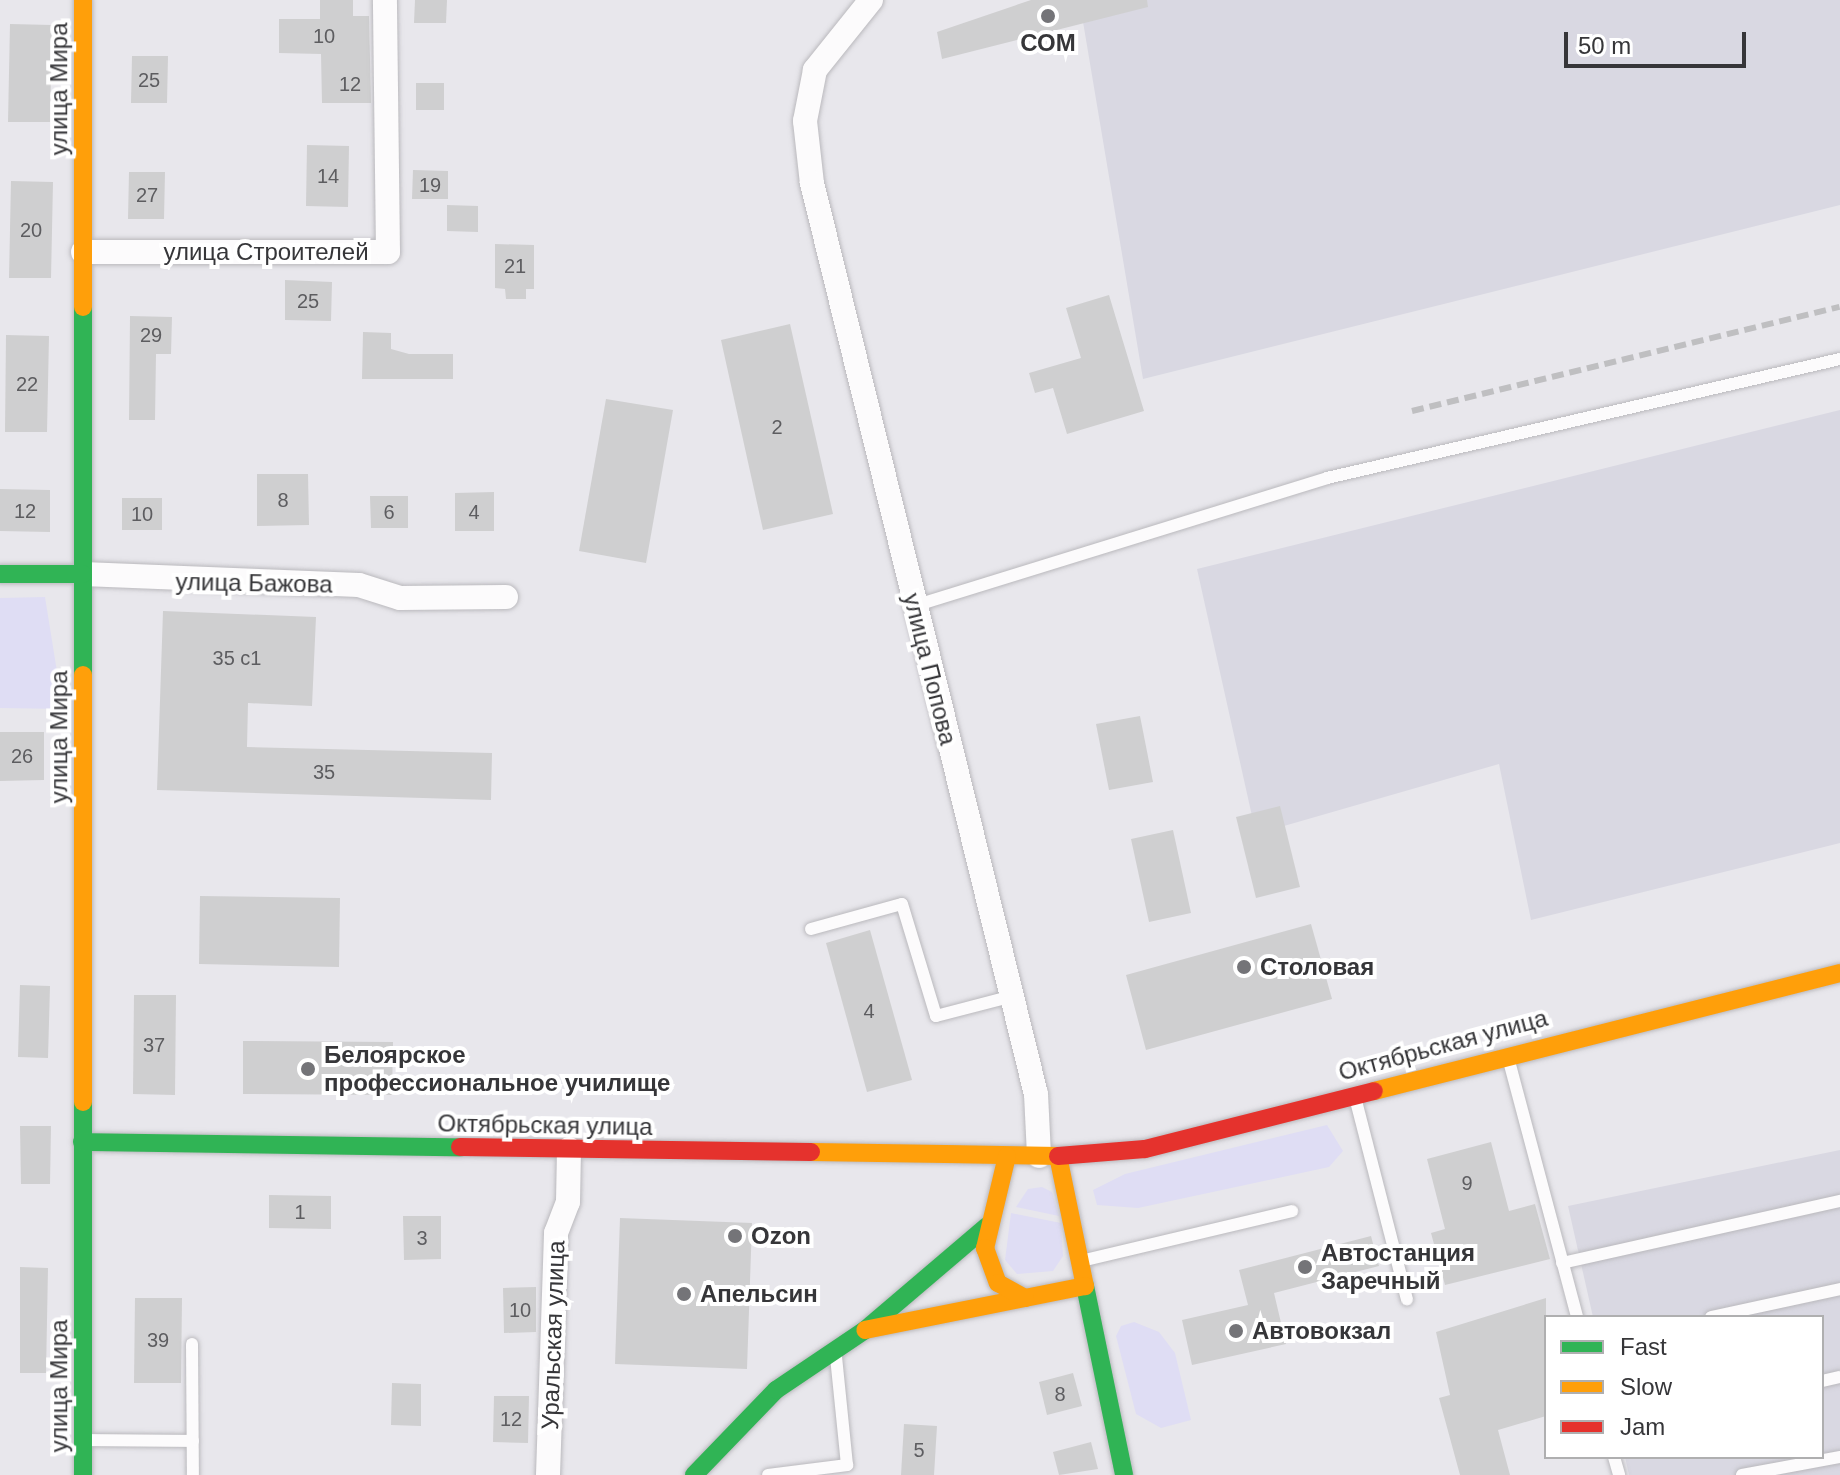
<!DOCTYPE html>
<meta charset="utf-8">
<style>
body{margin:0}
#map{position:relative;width:1840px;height:1475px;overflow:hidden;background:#e8e7ec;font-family:Arial,sans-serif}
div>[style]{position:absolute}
.built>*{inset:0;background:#d9d8e2}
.green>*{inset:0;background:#dfddf4}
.building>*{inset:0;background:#cfcfd0}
.roads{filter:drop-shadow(0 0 2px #bab9bd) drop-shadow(0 0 2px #bab9bd)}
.lane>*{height:12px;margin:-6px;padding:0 6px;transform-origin:6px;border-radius:6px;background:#fcfbfc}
.street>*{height:24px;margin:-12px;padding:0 12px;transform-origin:12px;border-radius:12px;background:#fcfbfc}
.fast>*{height:18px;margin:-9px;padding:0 9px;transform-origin:9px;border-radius:9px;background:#30b455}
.slow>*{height:18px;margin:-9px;padding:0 9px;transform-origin:9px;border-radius:9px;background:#ff9f0a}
.jam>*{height:18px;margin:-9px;padding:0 9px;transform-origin:9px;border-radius:9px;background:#e5322d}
.rail>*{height:6px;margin-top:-3px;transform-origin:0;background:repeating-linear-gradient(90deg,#bfbfc1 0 12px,transparent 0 18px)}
.dots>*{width:22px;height:22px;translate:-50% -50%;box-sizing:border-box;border:4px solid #fff;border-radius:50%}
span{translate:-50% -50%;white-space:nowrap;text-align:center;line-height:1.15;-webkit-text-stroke:8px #fff;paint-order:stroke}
.number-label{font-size:20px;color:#5d5d60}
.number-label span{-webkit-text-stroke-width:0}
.poi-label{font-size:24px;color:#363639;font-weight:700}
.left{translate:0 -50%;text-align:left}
.street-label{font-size:24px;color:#363639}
.legend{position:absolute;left:1544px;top:1315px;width:280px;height:144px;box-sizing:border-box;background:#fff;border:2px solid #afafb0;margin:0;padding:10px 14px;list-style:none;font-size:24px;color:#363639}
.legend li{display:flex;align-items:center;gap:16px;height:40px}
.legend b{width:40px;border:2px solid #afafb0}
.scale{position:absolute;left:1564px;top:32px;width:182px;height:36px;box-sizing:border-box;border:4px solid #363639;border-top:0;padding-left:10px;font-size:24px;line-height:28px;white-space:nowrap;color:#363639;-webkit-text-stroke:6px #fff;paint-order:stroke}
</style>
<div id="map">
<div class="built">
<div style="clip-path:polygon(1095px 0,1840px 0,1840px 205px,1143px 379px,1080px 4px)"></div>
<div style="clip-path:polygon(1840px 410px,1840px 843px,1531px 920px,1499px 764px,1256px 834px,1197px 569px)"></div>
<div style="clip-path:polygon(1840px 1150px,1840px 1475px,1629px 1475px,1625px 1457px,1822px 1457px,1822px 1317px,1593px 1317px,1568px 1206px)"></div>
</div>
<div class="green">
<div style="clip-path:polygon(45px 597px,63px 709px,0 708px,0 598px)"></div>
<div style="clip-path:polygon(1327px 1125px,1343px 1151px,1329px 1167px,1138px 1208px,1097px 1205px,1093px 1190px,1125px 1174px)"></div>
<div style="clip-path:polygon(1042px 1187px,1052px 1192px,1059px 1216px,1016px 1207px,1028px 1189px)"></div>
<div style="clip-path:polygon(1011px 1213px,1061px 1223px,1063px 1256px,1053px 1271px,1017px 1274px,1005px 1260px)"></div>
<div style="clip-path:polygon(1134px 1322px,1159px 1332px,1175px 1353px,1191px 1420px,1161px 1428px,1136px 1414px,1116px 1336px,1121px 1326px)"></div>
</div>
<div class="building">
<div style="clip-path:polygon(320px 0,353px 0,353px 16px,369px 16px,371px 103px,322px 103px,321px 54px,279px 53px,279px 19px,320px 19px)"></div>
<div style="clip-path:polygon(415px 0,447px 0,446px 23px,414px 23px)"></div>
<div style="clip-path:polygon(1031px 0,1147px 0,1148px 7px,942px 59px,937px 32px)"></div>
<div style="clip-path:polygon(10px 24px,52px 25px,50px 122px,8px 122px)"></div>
<div style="clip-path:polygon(132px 56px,168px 56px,167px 103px,131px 103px)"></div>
<div style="clip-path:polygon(416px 83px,444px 83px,444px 110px,416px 110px)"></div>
<div style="clip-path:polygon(307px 145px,349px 146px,348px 207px,306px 206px)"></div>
<div style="clip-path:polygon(413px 170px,448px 171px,448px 199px,412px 199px)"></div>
<div style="clip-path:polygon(129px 172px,165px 172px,164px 219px,128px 219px)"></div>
<div style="clip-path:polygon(11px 181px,53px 182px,51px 278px,9px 278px)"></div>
<div style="clip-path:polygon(447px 205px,478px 206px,478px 232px,447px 231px)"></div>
<div style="clip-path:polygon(495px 244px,534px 245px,534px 289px,526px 289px,526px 299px,506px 299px,505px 289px,495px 288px)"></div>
<div style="clip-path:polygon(285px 280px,332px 282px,331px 321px,285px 320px)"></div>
<div style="clip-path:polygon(1109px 295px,1144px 411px,1067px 434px,1053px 388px,1035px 393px,1029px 373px,1081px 358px,1066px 308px)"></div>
<div style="clip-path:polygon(130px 316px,172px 317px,171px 354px,156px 354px,155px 420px,129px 420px)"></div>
<div style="clip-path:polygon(790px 324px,833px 514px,763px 530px,721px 340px)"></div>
<div style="clip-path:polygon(363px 332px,391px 333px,391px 349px,409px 354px,453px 354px,453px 379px,362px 379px)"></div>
<div style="clip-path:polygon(6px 335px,49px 336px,47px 432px,5px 432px)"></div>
<div style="clip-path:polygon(606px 399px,673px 410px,646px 563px,579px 551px)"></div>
<div style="clip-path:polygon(257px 474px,308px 474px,309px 525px,257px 526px)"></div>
<div style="clip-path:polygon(0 489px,50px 490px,50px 532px,0 531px)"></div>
<div style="clip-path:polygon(494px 492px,494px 531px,455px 531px,455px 493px)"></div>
<div style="clip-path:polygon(370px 496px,408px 496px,408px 528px,371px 528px)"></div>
<div style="clip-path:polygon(122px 498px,162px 498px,162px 530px,122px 530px)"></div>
<div style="clip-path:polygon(163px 611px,316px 617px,312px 706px,248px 703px,247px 747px,492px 753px,491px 800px,157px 790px)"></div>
<div style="clip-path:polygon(1140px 716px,1153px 782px,1109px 790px,1096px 724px)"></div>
<div style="clip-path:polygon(0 732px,44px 732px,44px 780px,0 781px)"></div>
<div style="clip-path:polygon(1280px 806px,1300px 887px,1256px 898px,1236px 817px)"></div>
<div style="clip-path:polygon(1173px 830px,1191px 913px,1149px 922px,1131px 839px)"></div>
<div style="clip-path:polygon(200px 896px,340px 898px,339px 967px,199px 964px)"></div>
<div style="clip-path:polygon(1311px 924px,1332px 999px,1146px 1050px,1126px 975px)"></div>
<div style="clip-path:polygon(870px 930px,912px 1080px,867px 1092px,826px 943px)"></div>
<div style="clip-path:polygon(20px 985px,50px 986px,48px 1058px,18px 1057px)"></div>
<div style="clip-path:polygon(134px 995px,176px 995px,175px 1095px,133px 1094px)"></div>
<div style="clip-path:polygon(243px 1041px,393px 1042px,392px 1095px,243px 1094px)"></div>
<div style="clip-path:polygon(20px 1126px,51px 1126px,50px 1184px,21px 1184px)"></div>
<div style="clip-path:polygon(1491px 1142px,1509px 1211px,1535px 1204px,1550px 1259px,1445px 1285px,1431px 1233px,1445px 1229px,1427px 1159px)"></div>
<div style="clip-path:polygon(269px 1195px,331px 1196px,331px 1229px,269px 1228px)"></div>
<div style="clip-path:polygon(403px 1216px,441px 1216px,441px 1259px,404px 1260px)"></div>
<div style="clip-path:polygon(620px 1218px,752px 1223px,747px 1369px,615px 1364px)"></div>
<div style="clip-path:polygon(1371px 1236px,1379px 1266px,1274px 1293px,1286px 1344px,1192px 1365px,1182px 1320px,1248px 1305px,1239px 1270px)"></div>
<div style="clip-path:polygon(20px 1267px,48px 1268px,46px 1373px,20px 1373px)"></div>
<div style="clip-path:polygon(536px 1287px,536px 1332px,504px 1333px,503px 1288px)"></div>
<div style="clip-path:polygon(135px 1298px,182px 1298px,181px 1383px,134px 1383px)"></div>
<div style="clip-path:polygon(1546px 1298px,1546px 1416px,1498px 1430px,1510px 1475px,1460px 1475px,1439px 1398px,1450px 1395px,1436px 1332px)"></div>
<div style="clip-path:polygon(1073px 1373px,1082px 1406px,1047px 1415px,1039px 1382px)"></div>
<div style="clip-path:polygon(392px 1383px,421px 1384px,421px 1426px,391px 1425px)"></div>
<div style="clip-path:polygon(494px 1396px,529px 1396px,528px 1443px,493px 1442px)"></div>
<div style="clip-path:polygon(904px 1424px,937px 1426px,934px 1475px,901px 1475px)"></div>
<div style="clip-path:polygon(1091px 1442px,1098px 1469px,1059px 1475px,1053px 1452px)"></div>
</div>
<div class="roads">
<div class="lane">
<div style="left:914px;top:606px;width:432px;rotate:-17.2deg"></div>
<div style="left:1327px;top:478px;width:527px;rotate:-13.06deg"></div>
<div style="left:811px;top:929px;width:94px;rotate:-15.4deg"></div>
<div style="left:902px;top:904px;width:117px;rotate:73.1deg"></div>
<div style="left:936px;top:1016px;width:75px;rotate:-14.6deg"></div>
<div style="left:1509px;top:1061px;width:265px;rotate:75.1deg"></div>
<div style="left:1355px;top:1097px;width:209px;rotate:75.6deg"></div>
<div style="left:1081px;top:1261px;width:217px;rotate:-13.3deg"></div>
<div style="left:1562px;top:1263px;width:285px;rotate:-12.6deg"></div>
<div style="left:1711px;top:1317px;width:132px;rotate:-12.2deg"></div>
<div style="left:192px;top:1344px;width:131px;rotate:89.6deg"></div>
<div style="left:1822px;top:1381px;width:18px;rotate:-13deg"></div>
<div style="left:86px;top:1440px;width:107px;rotate:0.5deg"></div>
<div style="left:1614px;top:1457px;width:19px;rotate:74deg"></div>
<div style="left:768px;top:1475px;width:80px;rotate:-7.2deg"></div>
<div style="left:847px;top:1465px;width:110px;rotate:-95.8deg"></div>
<div style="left:1742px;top:1475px;width:100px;rotate:-10.4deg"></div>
</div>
<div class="street">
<div style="left:871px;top:0;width:90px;rotate:128.7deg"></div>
<div style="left:815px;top:70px;width:52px;rotate:101.1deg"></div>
<div style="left:805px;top:121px;width:62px;rotate:83.6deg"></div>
<div style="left:812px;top:183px;width:938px;rotate:76.19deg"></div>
<div style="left:1036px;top:1094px;width:62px;rotate:87.2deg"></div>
<div style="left:83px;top:252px;width:305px"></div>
<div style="left:388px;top:252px;width:252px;rotate:-90.7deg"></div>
<div style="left:83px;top:574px;width:276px;rotate:2.3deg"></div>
<div style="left:359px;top:585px;width:43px;rotate:17.6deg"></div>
<div style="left:400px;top:598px;width:106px;rotate:-0.5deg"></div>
<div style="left:548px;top:1475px;width:242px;rotate:-88.1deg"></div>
<div style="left:556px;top:1233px;width:33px;rotate:-69deg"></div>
<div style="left:568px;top:1202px;width:53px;rotate:-88.9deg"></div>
</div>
<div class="fast">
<div style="left:83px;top:307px;width:368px;rotate:90deg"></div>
<div style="left:0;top:574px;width:83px"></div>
<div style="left:83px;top:1102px;width:373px;rotate:90deg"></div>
<div style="left:82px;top:1142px;width:378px;rotate:0.8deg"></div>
<div style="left:1085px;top:1286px;width:193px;rotate:78.3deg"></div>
<div style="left:694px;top:1475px;width:118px;rotate:-46deg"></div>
<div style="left:776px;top:1390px;width:107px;rotate:-34deg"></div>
<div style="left:865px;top:1330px;width:160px;rotate:-40.4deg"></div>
</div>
<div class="slow">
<div style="left:83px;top:0;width:307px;rotate:90deg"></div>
<div style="left:83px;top:675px;width:427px;rotate:90deg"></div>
<div style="left:1374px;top:1091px;width:481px;rotate:-14.2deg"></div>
<div style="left:811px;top:1152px;width:247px;rotate:0.9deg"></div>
<div style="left:1058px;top:1156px;width:133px;rotate:78.3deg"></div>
<div style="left:1085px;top:1286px;width:224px;rotate:168.7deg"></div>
<div style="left:1007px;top:1156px;width:95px;rotate:103.4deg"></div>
<div style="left:985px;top:1248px;width:37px;rotate:70deg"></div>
<div style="left:998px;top:1283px;width:31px;rotate:29deg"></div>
</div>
<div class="jam">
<div style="left:460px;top:1147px;width:351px;rotate:0.8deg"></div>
<div style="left:1058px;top:1156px;width:87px;rotate:-4.6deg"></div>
<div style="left:1145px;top:1149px;width:236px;rotate:-14.2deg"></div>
</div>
</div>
<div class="rail">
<div style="left:1412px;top:411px;width:440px;rotate:-13.7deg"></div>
</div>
<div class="dots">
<div style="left:1048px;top:16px;background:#747478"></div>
<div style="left:1244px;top:967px;background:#747478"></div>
<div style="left:308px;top:1069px;background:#747478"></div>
<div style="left:735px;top:1236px;background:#747478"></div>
<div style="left:1305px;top:1267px;background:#747478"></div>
<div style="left:684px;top:1294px;background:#747478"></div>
<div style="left:1236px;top:1331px;background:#747478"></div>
</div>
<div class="number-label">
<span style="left:324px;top:36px">10</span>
<span style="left:149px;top:80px">25</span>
<span style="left:350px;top:84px">12</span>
<span style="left:328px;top:176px">14</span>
<span style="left:430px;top:185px">19</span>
<span style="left:147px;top:195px">27</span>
<span style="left:31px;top:230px">20</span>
<span style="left:515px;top:266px">21</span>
<span style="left:308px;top:301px">25</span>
<span style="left:151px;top:335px">29</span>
<span style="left:27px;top:384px">22</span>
<span style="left:777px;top:427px">2</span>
<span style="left:283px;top:500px">8</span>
<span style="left:25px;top:511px">12</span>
<span style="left:389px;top:512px">6</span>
<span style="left:474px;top:512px">4</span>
<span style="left:142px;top:514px">10</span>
<span style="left:237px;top:658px">35 с1</span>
<span style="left:22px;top:756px">26</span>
<span style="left:324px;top:772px">35</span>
<span style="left:869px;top:1011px">4</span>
<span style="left:154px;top:1045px">37</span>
<span style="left:1467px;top:1183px">9</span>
<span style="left:300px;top:1212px">1</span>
<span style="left:422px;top:1238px">3</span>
<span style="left:520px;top:1310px">10</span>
<span style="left:158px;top:1340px">39</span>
<span style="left:1060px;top:1394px">8</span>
<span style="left:511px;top:1419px">12</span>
<span style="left:919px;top:1450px">5</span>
</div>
<div class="poi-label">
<span style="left:1048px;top:43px">СОМ</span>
<span class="left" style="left:1260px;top:967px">Столовая</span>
<span class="left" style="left:324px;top:1069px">Белоярское<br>профессиональное училище</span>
<span class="left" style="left:751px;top:1236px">Ozon</span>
<span class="left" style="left:1321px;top:1267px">Автостанция<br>Заречный</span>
<span class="left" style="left:700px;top:1294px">Апельсин</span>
<span class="left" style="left:1252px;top:1331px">Автовокзал</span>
</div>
<div class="street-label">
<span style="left:59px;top:89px;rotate:-90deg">улица Мира</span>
<span style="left:266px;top:252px">улица Строителей</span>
<span style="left:254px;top:583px;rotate:1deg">улица Бажова</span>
<span style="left:930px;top:669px;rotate:76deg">улица Попова</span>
<span style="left:59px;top:737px;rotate:-90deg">улица Мира</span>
<span style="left:1443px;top:1045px;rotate:-15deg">Октябрьская улица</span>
<span style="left:545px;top:1125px;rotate:1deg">Октябрьская улица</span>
<span style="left:553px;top:1335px;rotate:-88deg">Уральская улица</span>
<span style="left:59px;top:1386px;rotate:-90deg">улица Мира</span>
</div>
<ul class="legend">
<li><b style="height:10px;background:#30b455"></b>Fast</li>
<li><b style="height:10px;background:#ff9f0a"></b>Slow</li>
<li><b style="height:10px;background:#e5322d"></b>Jam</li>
</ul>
<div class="scale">50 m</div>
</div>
